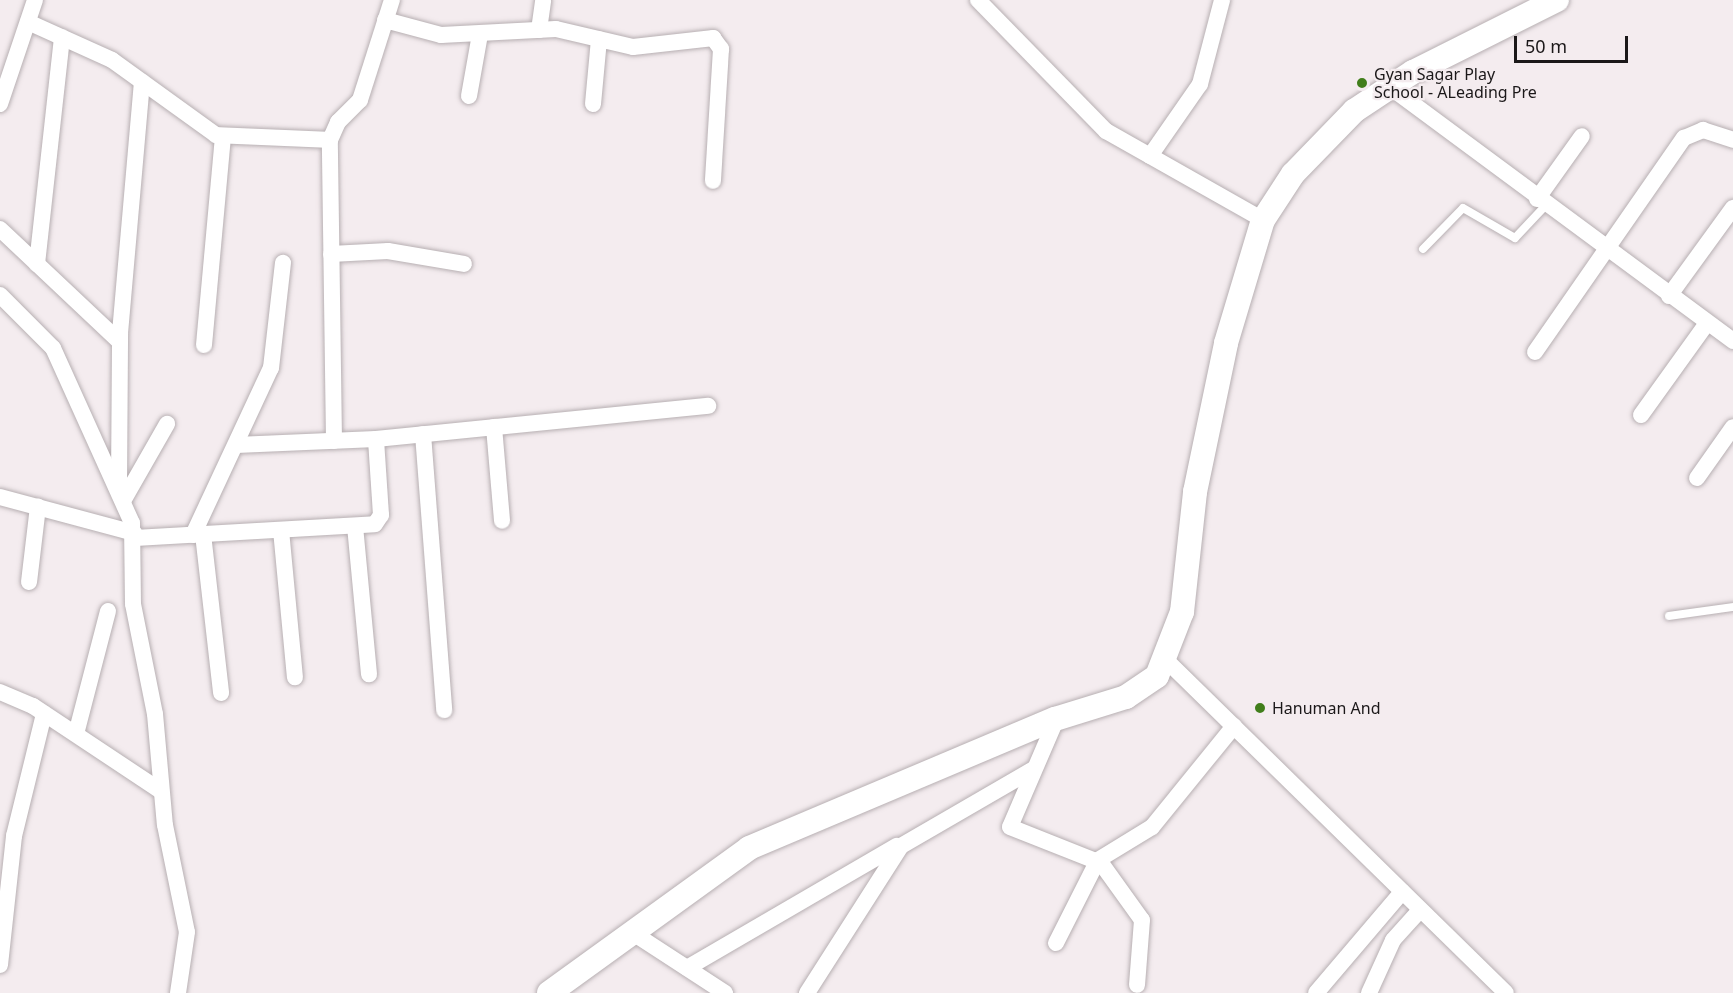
<!DOCTYPE html>
<style>
body{margin:0}
#map{position:relative;width:1733px;height:993px;overflow:hidden;background:#f4ecef;font-family:"Noto Sans",sans-serif}
div>[style]{position:absolute}
.roads{filter:drop-shadow(0 0 2px #b7afb2) drop-shadow(0 0 2px #b7afb2)}
.lane>*{height:8px;margin:-4px;padding:0 4px;transform-origin:4px;border-radius:4px;background:#fff}
.street>*{height:16px;margin:-8px;padding:0 8px;transform-origin:8px;border-radius:8px;background:#fff}
.secondary>*{height:24px;margin:-12px;padding:0 12px;transform-origin:12px;border-radius:12px;background:#fff}
.dots>*{width:16px;height:16px;translate:-50% -50%;box-sizing:border-box;border:3px solid #f4ecef;border-radius:50%}
span{translate:-50% -50%;white-space:nowrap;text-align:center;line-height:1.15;-webkit-text-stroke:4.5px #f4ecef;paint-order:stroke}
.poi-label{font-size:16px;color:#1b1819}
.left{translate:0 -50%;text-align:left}
.scale{position:absolute;left:1514px;top:36px;width:114px;height:27px;box-sizing:border-box;border:3px solid #1b1819;border-top:0;padding-left:8px;font-size:18px;line-height:21px;white-space:nowrap;color:#1b1819;-webkit-text-stroke:4px #f4ecef;paint-order:stroke}
</style>
<div id="map">
<div class="roads">
<div class="lane">
<div style="left:1423px;top:249px;width:57px;rotate:-45.7deg"></div>
<div style="left:1463px;top:208px;width:60px;rotate:30deg"></div>
<div style="left:1515px;top:238px;width:45px;rotate:-46.8deg"></div>
<div style="left:1669px;top:616px;width:65px;rotate:-8deg"></div>
</div>
<div class="street">
<div style="left:978px;top:0;width:183px;rotate:45.7deg"></div>
<div style="left:1106px;top:131px;width:180px;rotate:29.5deg"></div>
<div style="left:385px;top:20px;width:58px;rotate:15deg"></div>
<div style="left:441px;top:35px;width:115px;rotate:-3deg"></div>
<div style="left:556px;top:29px;width:79px;rotate:13.2deg"></div>
<div style="left:633px;top:47px;width:81px;rotate:-6.4deg"></div>
<div style="left:713px;top:38px;width:14px;rotate:54deg"></div>
<div style="left:721px;top:49px;width:132px;rotate:93.5deg"></div>
<div style="left:28px;top:22px;width:92px;rotate:24.3deg"></div>
<div style="left:112px;top:60px;width:128px;rotate:35.8deg"></div>
<div style="left:216px;top:135px;width:114px;rotate:2.5deg"></div>
<div style="left:539px;top:30px;width:30px;rotate:-82deg"></div>
<div style="left:1390px;top:87px;width:427px;rotate:36.5deg"></div>
<div style="left:469px;top:96px;width:63px;rotate:-79.9deg"></div>
<div style="left:0;top:104px;width:110px;rotate:-71.4deg"></div>
<div style="left:593px;top:104px;width:65px;rotate:-84.7deg"></div>
<div style="left:1150px;top:156px;width:88px;rotate:-55.2deg"></div>
<div style="left:1200px;top:84px;width:87px;rotate:-75.3deg"></div>
<div style="left:1537px;top:199px;width:77px;rotate:-54.5deg"></div>
<div style="left:0;top:229px;width:165px;rotate:43.3deg"></div>
<div style="left:331px;top:254px;width:57px;rotate:-3deg"></div>
<div style="left:388px;top:251px;width:77px;rotate:9.7deg"></div>
<div style="left:37px;top:264px;width:228px;rotate:-83.7deg"></div>
<div style="left:0;top:295px;width:75px;rotate:45deg"></div>
<div style="left:53px;top:348px;width:192px;rotate:65.7deg"></div>
<div style="left:132px;top:523px;width:81px;rotate:89.3deg"></div>
<div style="left:133px;top:604px;width:112px;rotate:78.7deg"></div>
<div style="left:155px;top:714px;width:111px;rotate:84.9deg"></div>
<div style="left:165px;top:825px;width:109px;rotate:78.4deg"></div>
<div style="left:187px;top:932px;width:62px;rotate:98.4deg"></div>
<div style="left:1669px;top:296px;width:109px;rotate:-54deg"></div>
<div style="left:204px;top:345px;width:208px;rotate:-84.8deg"></div>
<div style="left:1535px;top:352px;width:261px;rotate:-55.2deg"></div>
<div style="left:1684px;top:138px;width:21px;rotate:-23deg"></div>
<div style="left:1703px;top:130px;width:32px;rotate:18deg"></div>
<div style="left:1641px;top:415px;width:113px;rotate:-54.3deg"></div>
<div style="left:494px;top:427px;width:94px;rotate:85.1deg"></div>
<div style="left:423px;top:434px;width:277px;rotate:85.6deg"></div>
<div style="left:334px;top:441px;width:301px;rotate:-90.8deg"></div>
<div style="left:330px;top:140px;width:20px;rotate:-66deg"></div>
<div style="left:338px;top:122px;width:31px;rotate:-45deg"></div>
<div style="left:360px;top:100px;width:105px;rotate:-72.3deg"></div>
<div style="left:236px;top:445px;width:140px;rotate:-2.5deg"></div>
<div style="left:376px;top:439px;width:334px;rotate:-5.7deg"></div>
<div style="left:1697px;top:478px;width:62px;rotate:-54.8deg"></div>
<div style="left:119px;top:486px;width:153px;rotate:-89.6deg"></div>
<div style="left:120px;top:333px;width:252px;rotate:-85deg"></div>
<div style="left:0;top:497px;width:139px;rotate:15deg"></div>
<div style="left:123px;top:501px;width:89px;rotate:-60.3deg"></div>
<div style="left:355px;top:526px;width:149px;rotate:84.6deg"></div>
<div style="left:281px;top:530px;width:148px;rotate:84.6deg"></div>
<div style="left:203px;top:534px;width:160px;rotate:83.5deg"></div>
<div style="left:193px;top:535px;width:184px;rotate:-65deg"></div>
<div style="left:271px;top:368px;width:106px;rotate:-83.5deg"></div>
<div style="left:135px;top:538px;width:240px;rotate:-3.3deg"></div>
<div style="left:375px;top:524px;width:11px;rotate:-56deg"></div>
<div style="left:381px;top:515px;width:76px;rotate:-93.8deg"></div>
<div style="left:29px;top:582px;width:76px;rotate:-83.2deg"></div>
<div style="left:1167px;top:661px;width:474px;rotate:44.4deg"></div>
<div style="left:0;top:692px;width:36px;rotate:23deg"></div>
<div style="left:33px;top:706px;width:154px;rotate:33.6deg"></div>
<div style="left:1056px;top:720px;width:116px;rotate:113.3deg"></div>
<div style="left:1010px;top:827px;width:98px;rotate:21.6deg"></div>
<div style="left:1101px;top:863px;width:70px;rotate:54.3deg"></div>
<div style="left:1142px;top:920px;width:65px;rotate:94.4deg"></div>
<div style="left:76px;top:734px;width:127px;rotate:-75.4deg"></div>
<div style="left:633px;top:933px;width:110px;rotate:33.1deg"></div>
<div style="left:1056px;top:943px;width:93px;rotate:-63.2deg"></div>
<div style="left:1098px;top:860px;width:63px;rotate:-31.4deg"></div>
<div style="left:1152px;top:827px;width:130px;rotate:-50.9deg"></div>
<div style="left:0;top:965px;width:130px;rotate:-83.8deg"></div>
<div style="left:14px;top:836px;width:126px;rotate:-76.2deg"></div>
<div style="left:687px;top:968px;width:243px;rotate:-30.2deg"></div>
<div style="left:807px;top:993px;width:174px;rotate:-57.4deg"></div>
<div style="left:901px;top:846px;width:154px;rotate:-30.1deg"></div>
<div style="left:1316px;top:993px;width:133px;rotate:-49.6deg"></div>
<div style="left:1369px;top:993px;width:58px;rotate:-65.6deg"></div>
<div style="left:1393px;top:940px;width:40px;rotate:-48deg"></div>
</div>
<div class="secondary">
<div style="left:549px;top:993px;width:247px;rotate:-35.9deg"></div>
<div style="left:749px;top:848px;width:332px;rotate:-22.9deg"></div>
<div style="left:1055px;top:719px;width:74px;rotate:-17.2deg"></div>
<div style="left:1126px;top:697px;width:37px;rotate:-34deg"></div>
<div style="left:1157px;top:676px;width:69px;rotate:-68.7deg"></div>
<div style="left:1182px;top:612px;width:121px;rotate:-83.8deg"></div>
<div style="left:1195px;top:492px;width:152px;rotate:-78.2deg"></div>
<div style="left:1226px;top:343px;width:128px;rotate:-73.3deg"></div>
<div style="left:1263px;top:220px;width:55px;rotate:-56.9deg"></div>
<div style="left:1293px;top:174px;width:88px;rotate:-45.9deg"></div>
<div style="left:1354px;top:111px;width:71px;rotate:-33.5deg"></div>
<div style="left:1413px;top:72px;width:161px;rotate:-26.6deg"></div>
</div>
</div>
<div class="dots">
<div style="left:1362px;top:83px;background:#417e1b"></div>
<div style="left:1260px;top:708px;background:#417e1b"></div>
</div>
<div class="poi-label">
<span class="left" style="left:1374px;top:83px">Gyan Sagar Play<br>School - ALeading Pre</span>
<span class="left" style="left:1272px;top:708px">Hanuman And</span>
</div>
<div class="scale">50 m</div>
</div>
